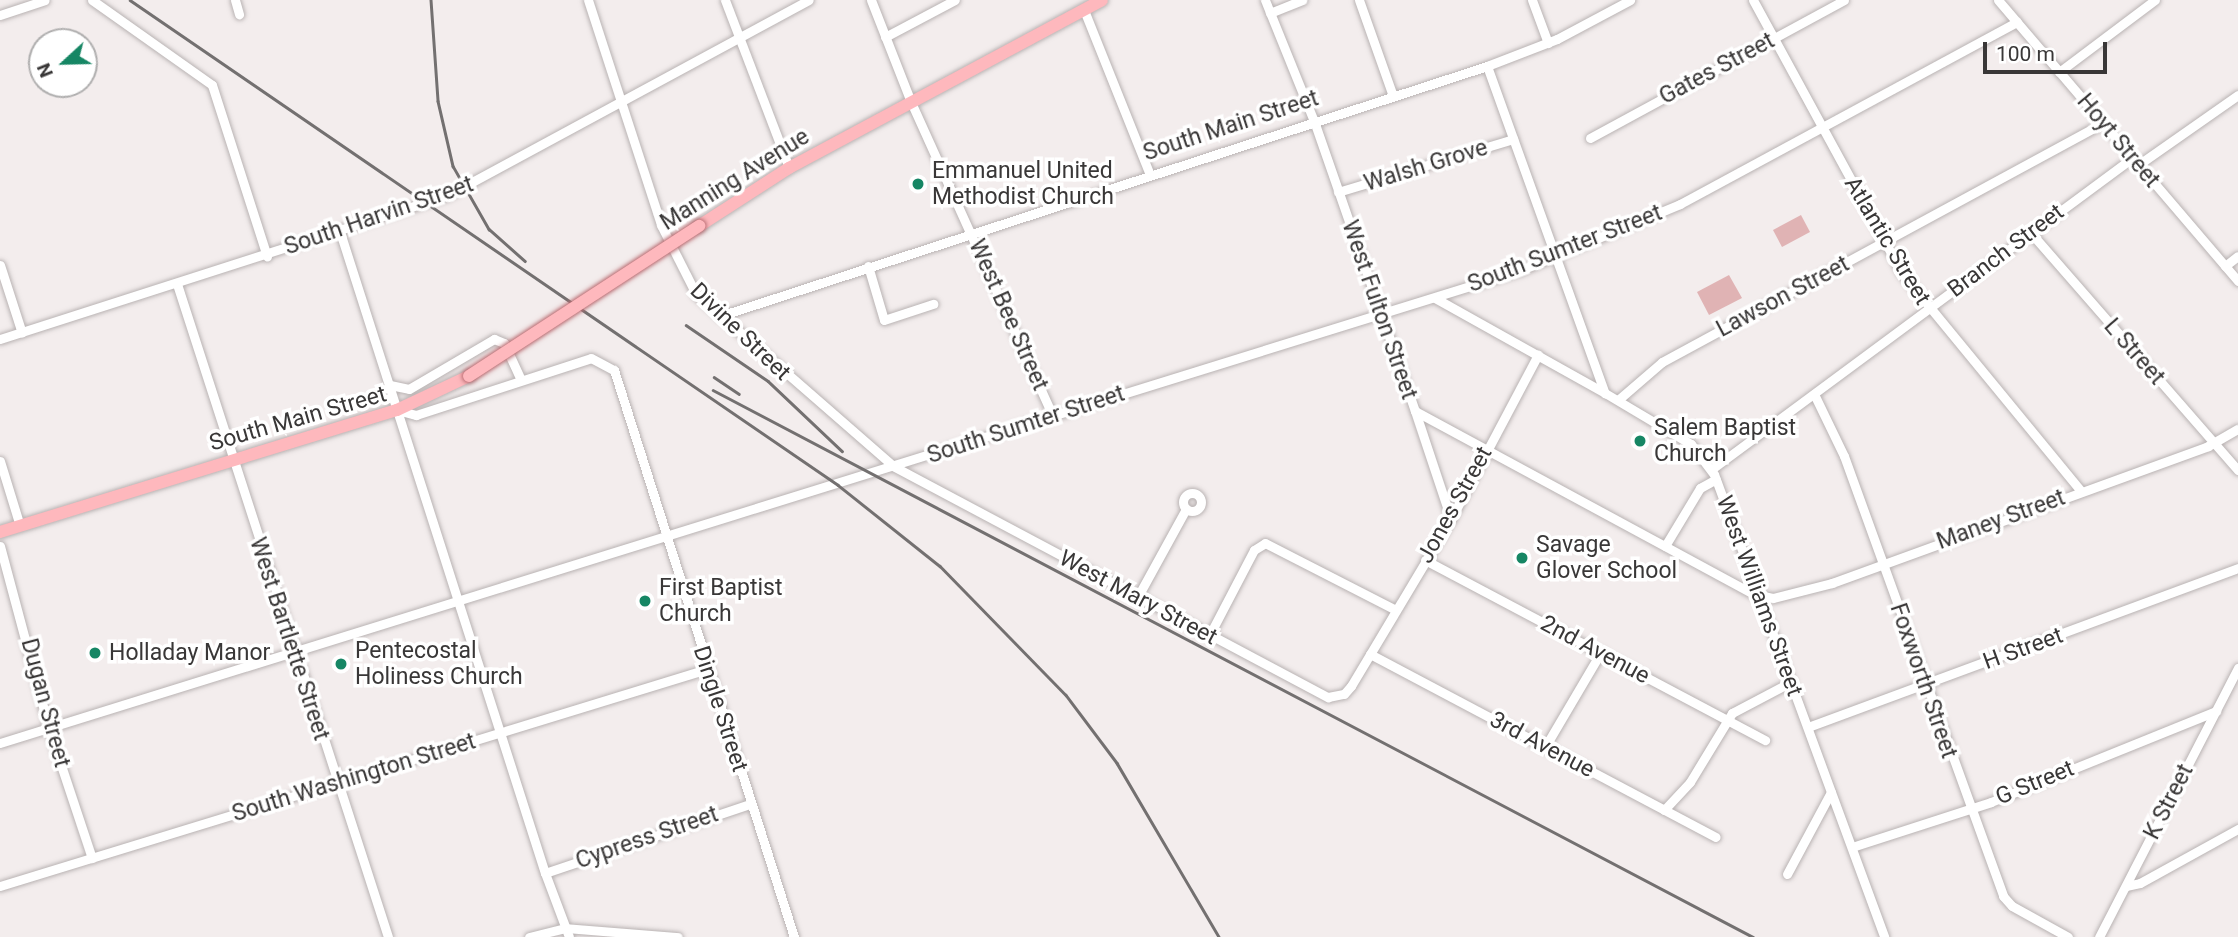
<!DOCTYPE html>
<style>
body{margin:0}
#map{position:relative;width:2238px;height:937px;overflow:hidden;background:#f3eded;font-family:Roboto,sans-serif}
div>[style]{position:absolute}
.green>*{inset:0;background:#e0b3b4}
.roads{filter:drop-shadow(0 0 2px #b9b3b3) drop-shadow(0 0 2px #b9b3b3)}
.minor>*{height:9px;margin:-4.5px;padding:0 4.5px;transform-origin:4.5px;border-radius:4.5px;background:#fff}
.minor>.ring{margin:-4.5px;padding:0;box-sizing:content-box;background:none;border:9px solid #fff;border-radius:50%}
.major>*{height:12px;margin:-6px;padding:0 6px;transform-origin:6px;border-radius:6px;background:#feb8bd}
.rail>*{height:2.5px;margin:-1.25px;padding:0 1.25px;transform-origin:1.25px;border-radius:1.25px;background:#737070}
.bridges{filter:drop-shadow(0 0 2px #b96c72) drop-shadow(0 0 2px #b96c72)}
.major-bridge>*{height:12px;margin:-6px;padding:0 6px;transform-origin:6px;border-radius:6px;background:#feb8bd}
.dots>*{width:19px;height:19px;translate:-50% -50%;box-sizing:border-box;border:4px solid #fff;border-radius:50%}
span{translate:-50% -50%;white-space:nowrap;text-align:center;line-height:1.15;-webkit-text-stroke:7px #fff;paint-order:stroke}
.street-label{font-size:23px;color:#393737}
.poi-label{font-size:23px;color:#393737}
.left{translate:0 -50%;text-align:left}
.north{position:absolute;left:28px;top:28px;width:70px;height:70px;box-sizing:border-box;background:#fff;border:2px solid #b0afaf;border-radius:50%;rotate:248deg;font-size:19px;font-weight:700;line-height:28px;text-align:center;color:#393737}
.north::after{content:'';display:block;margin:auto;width:24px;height:32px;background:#168664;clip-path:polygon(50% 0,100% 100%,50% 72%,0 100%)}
.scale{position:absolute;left:1983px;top:42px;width:124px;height:32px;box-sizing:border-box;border:4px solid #393737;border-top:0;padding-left:9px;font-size:21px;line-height:24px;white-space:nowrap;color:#393737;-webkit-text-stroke:5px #fff;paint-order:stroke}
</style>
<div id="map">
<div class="green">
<div style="clip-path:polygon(1801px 215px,1810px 232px,1782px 247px,1773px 230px)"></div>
<div style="clip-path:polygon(1729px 275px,1742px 298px,1709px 315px,1697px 292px)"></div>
</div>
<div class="roads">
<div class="minor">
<div style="left:92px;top:0;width:147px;rotate:35.3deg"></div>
<div style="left:212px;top:85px;width:180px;rotate:72.2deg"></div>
<div style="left:235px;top:0;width:15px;rotate:74deg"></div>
<div style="left:588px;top:0;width:237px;rotate:72deg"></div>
<div style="left:661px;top:225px;width:77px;rotate:63.1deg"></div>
<div style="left:696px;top:294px;width:262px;rotate:41.1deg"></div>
<div style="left:893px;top:466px;width:493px;rotate:28deg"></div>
<div style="left:1328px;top:697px;width:16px;rotate:-11deg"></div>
<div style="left:1344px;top:694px;width:11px;rotate:-49deg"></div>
<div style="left:1351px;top:686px;width:195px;rotate:-59.1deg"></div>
<div style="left:1451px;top:519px;width:186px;rotate:-62.1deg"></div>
<div style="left:725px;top:0;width:180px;rotate:69.1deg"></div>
<div style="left:871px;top:0;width:110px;rotate:68.6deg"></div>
<div style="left:911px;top:102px;width:343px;rotate:65.7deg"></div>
<div style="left:1265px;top:0;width:131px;rotate:68deg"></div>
<div style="left:1314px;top:121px;width:307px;rotate:70.8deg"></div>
<div style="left:1415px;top:411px;width:385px;rotate:28.4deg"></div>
<div style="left:1754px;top:594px;width:19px;rotate:12deg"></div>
<div style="left:1773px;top:598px;width:61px;rotate:-14.3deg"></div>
<div style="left:1832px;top:583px;width:400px;rotate:-20deg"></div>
<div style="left:2208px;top:446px;width:34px;rotate:-30deg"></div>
<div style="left:1359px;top:0;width:102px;rotate:70.5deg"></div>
<div style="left:1532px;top:0;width:46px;rotate:69.6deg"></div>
<div style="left:1753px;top:0;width:310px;rotate:61.4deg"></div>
<div style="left:1901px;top:272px;width:283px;rotate:50.6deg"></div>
<div style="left:1998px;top:0;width:370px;rotate:49.5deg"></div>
<div style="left:1084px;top:10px;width:178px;rotate:68.2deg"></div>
<div style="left:1270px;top:13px;width:35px;rotate:-22deg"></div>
<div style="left:0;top:15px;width:47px;rotate:-18.4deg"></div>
<div style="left:885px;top:37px;width:79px;rotate:-27.9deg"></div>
<div style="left:1487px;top:66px;width:348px;rotate:70.2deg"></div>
<div style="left:1605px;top:393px;width:100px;rotate:30.7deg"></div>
<div style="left:1691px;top:444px;width:38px;rotate:53deg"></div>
<div style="left:1714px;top:474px;width:493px;rotate:69.8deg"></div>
<div style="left:2059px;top:72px;width:120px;rotate:-36.9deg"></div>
<div style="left:1590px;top:138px;width:289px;rotate:-28.5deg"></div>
<div style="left:2138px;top:165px;width:122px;rotate:-35deg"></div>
<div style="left:1338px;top:192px;width:183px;rotate:-16.8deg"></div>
<div style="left:340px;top:232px;width:673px;rotate:72.27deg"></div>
<div style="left:545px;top:873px;width:68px;rotate:69.4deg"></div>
<div style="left:2031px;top:233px;width:315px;rotate:48.9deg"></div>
<div style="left:0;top:265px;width:71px;rotate:72.1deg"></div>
<div style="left:868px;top:266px;width:56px;rotate:73.5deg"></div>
<div style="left:884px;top:320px;width:52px;rotate:-18.1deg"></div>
<div style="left:2225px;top:266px;width:16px;rotate:-38deg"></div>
<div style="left:177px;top:284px;width:686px;rotate:72.09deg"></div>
<div style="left:1435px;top:298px;width:195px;rotate:29.2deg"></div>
<div style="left:720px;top:316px;width:807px;rotate:-18.05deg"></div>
<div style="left:1487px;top:66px;width:75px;rotate:-21.1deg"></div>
<div style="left:1557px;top:39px;width:83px;rotate:-28.1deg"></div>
<div style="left:0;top:339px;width:471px;rotate:-17.8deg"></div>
<div style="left:448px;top:195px;width:410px;rotate:-28.4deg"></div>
<div style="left:390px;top:385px;width:19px;rotate:12deg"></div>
<div style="left:409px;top:389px;width:99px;rotate:-30.5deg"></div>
<div style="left:494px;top:339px;width:11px;rotate:22deg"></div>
<div style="left:504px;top:343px;width:41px;rotate:65.3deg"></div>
<div style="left:1814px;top:394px;width:69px;rotate:64.2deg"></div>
<div style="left:1844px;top:456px;width:468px;rotate:70.1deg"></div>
<div style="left:2003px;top:896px;width:13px;rotate:48deg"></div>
<div style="left:2012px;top:906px;width:64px;rotate:29deg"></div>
<div style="left:1618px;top:400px;width:58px;rotate:-40.8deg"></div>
<div style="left:1662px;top:362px;width:502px;rotate:-28.46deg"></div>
<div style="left:397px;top:410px;width:20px;rotate:15deg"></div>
<div style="left:416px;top:415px;width:184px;rotate:-18deg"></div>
<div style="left:591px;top:358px;width:26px;rotate:28deg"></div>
<div style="left:614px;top:370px;width:595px;rotate:72.39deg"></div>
<div style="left:1415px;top:411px;width:114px;rotate:71.6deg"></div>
<div style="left:0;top:461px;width:68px;rotate:72.9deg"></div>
<div style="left:1712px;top:469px;width:523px;rotate:-36.52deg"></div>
<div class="ring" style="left:1183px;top:493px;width:9px;height:9px"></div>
<div style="left:0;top:546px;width:189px;rotate:75deg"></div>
<div style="left:49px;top:729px;width:136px;rotate:71.6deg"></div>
<div style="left:1665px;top:546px;width:68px;rotate:-58.9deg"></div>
<div style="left:1700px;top:488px;width:18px;rotate:-29deg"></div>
<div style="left:1425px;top:560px;width:385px;rotate:27.9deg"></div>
<div style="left:1137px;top:598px;width:102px;rotate:-61.2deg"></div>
<div style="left:1209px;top:636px;width:97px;rotate:-62.4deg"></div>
<div style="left:1254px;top:550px;width:13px;rotate:-32deg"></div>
<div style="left:1265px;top:543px;width:147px;rotate:27.1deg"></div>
<div style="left:1370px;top:654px;width:391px;rotate:27.9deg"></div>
<div style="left:1808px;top:727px;width:458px;rotate:-20.3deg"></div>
<div style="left:0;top:743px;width:1593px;rotate:-17.27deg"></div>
<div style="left:1521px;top:270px;width:172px;rotate:-22.5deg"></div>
<div style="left:1680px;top:204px;width:383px;rotate:-28.4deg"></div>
<div style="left:1545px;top:747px;width:110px;rotate:-59.5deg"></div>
<div style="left:1664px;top:810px;width:38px;rotate:-47deg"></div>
<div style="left:1690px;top:782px;width:81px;rotate:-58.7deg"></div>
<div style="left:1732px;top:713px;width:67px;rotate:-27.7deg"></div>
<div style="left:1852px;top:847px;width:146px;rotate:-17.9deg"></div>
<div style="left:1991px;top:802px;width:243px;rotate:-22deg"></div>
<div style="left:545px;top:873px;width:216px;rotate:-18.6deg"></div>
<div style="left:1787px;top:874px;width:93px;rotate:-61.8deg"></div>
<div style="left:0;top:886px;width:740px;rotate:-17.06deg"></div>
<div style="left:2126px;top:886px;width:14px;rotate:-12deg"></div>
<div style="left:2140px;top:883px;width:112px;rotate:-28.9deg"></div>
<div style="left:529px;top:937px;width:37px;rotate:-14deg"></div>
<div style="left:565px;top:928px;width:113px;rotate:4.6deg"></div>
<div style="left:2099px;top:937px;width:303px;rotate:-62.7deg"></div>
</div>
<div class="major">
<div style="left:699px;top:226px;width:107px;rotate:-32.8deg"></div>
<div style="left:789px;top:168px;width:355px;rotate:-28.2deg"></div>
<div style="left:0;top:532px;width:415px;rotate:-17.1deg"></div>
<div style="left:397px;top:410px;width:80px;rotate:-25.3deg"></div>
</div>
</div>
<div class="rail">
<div style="left:130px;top:0;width:858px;rotate:34.41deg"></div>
<div style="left:838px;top:485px;width:130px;rotate:38.5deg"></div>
<div style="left:940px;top:566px;width:180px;rotate:45.7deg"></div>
<div style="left:1066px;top:695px;width:85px;rotate:53.1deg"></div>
<div style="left:1117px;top:763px;width:202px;rotate:59.6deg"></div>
<div style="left:431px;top:0;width:101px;rotate:86deg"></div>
<div style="left:438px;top:101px;width:67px;rotate:77deg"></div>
<div style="left:453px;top:166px;width:73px;rotate:60.3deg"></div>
<div style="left:489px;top:229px;width:48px;rotate:41.6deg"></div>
<div style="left:686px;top:325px;width:99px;rotate:34.3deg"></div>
<div style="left:768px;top:381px;width:102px;rotate:43.4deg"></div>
<div style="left:714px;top:377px;width:30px;rotate:34deg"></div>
<div style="left:713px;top:390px;width:1175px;rotate:27.74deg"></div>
</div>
<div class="bridges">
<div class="major-bridge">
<div style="left:469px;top:376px;width:275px;rotate:-33.1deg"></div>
</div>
</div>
<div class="dots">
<div style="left:918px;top:184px;background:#168664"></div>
<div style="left:1640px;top:441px;background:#168664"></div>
<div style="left:1522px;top:558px;background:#168664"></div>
<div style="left:645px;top:601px;background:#168664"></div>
<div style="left:95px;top:653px;background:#168664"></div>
<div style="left:341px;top:664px;background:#168664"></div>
</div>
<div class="street-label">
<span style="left:1717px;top:69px;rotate:-28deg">Gates Street</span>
<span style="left:1231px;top:126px;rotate:-18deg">South Main Street</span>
<span style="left:2118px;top:141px;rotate:50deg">Hoyt Street</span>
<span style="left:1426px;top:166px;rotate:-17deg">Walsh Grove</span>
<span style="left:735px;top:180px;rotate:-32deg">Manning Avenue</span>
<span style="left:379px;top:216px;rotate:-19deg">South Harvin Street</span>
<span style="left:1887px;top:241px;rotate:59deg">Atlantic Street</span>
<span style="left:1565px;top:249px;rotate:-21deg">South Sumter Street</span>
<span style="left:2006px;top:251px;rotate:-37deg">Branch Street</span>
<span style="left:1783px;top:297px;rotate:-28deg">Lawson Street</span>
<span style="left:1379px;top:310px;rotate:71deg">West Fulton Street</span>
<span style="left:1008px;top:315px;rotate:66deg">West Bee Street</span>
<span style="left:740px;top:332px;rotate:44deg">Divine Street</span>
<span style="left:2134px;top:352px;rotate:49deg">L Street</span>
<span style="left:298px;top:419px;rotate:-16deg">South Main Street</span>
<span style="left:1026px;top:425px;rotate:-18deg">South Sumter Street</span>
<span style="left:1455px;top:505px;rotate:-61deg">Jones Street</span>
<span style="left:2001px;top:520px;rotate:-20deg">Maney Street</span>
<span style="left:1759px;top:596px;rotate:70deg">West Williams Street</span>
<span style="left:1138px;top:598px;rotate:28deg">West Mary Street</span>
<span style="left:289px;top:639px;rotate:72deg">West Bartlette Street</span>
<span style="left:2023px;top:649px;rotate:-20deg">H Street</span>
<span style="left:1595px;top:650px;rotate:28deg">2nd Avenue</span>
<span style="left:1923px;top:681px;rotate:71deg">Foxworth Street</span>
<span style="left:45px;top:703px;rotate:75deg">Dugan Street</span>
<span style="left:720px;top:709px;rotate:72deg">Dingle Street</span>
<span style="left:1542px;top:745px;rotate:28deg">3rd Avenue</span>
<span style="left:354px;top:778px;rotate:-17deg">South Washington Street</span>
<span style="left:2035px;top:783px;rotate:-22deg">G Street</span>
<span style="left:2169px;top:802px;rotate:-63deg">K Street</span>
<span style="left:647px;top:838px;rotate:-19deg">Cypress Street</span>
</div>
<div class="poi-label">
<span class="left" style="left:932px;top:184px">Emmanuel United<br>Methodist Church</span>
<span class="left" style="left:1654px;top:441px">Salem Baptist<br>Church</span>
<span class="left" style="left:1536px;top:558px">Savage<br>Glover School</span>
<span class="left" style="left:659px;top:601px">First Baptist<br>Church</span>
<span class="left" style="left:355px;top:664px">Pentecostal<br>Holiness Church</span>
<span class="left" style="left:109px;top:653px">Holladay Manor</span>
</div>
<div class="north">N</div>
<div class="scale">100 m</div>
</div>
